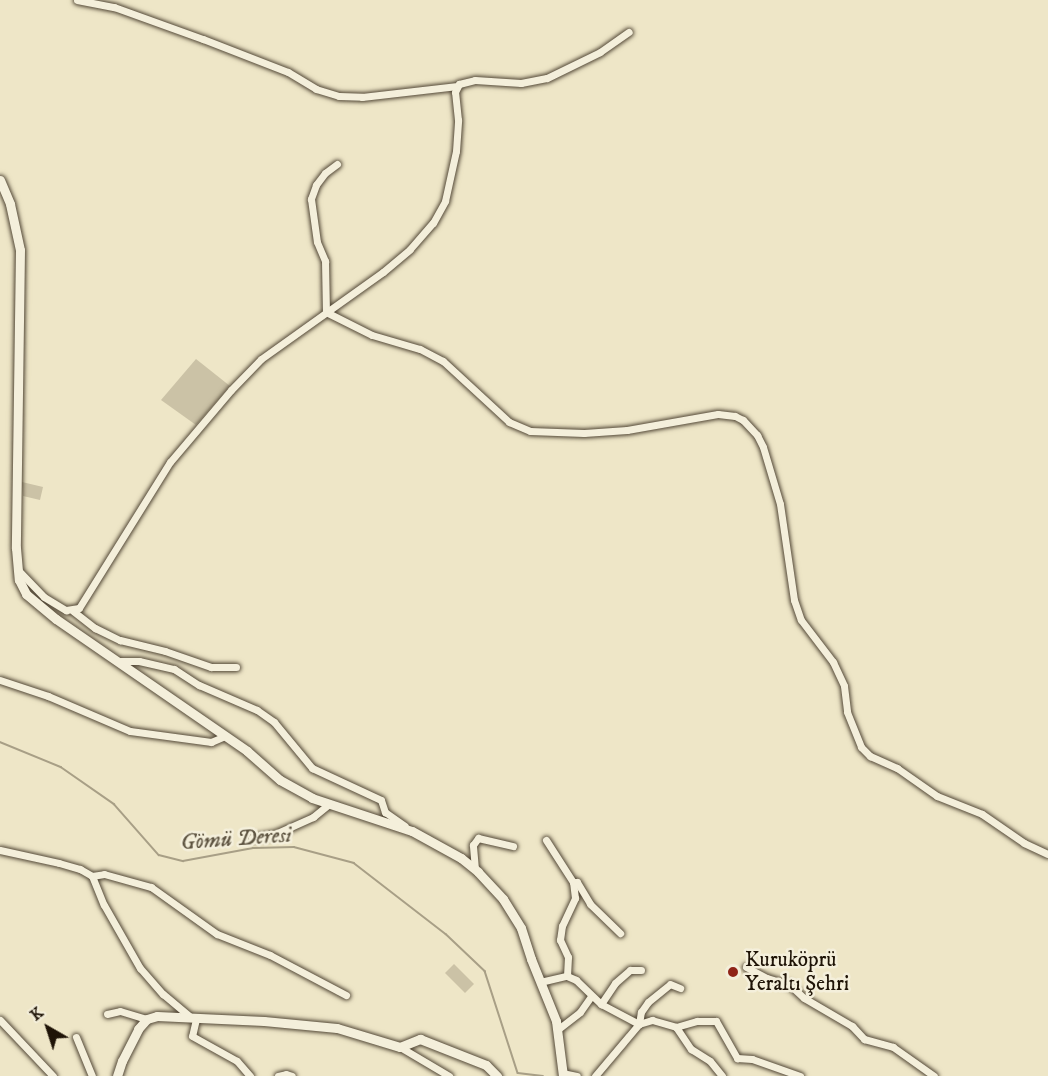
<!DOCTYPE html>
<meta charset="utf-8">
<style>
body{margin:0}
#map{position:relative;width:1048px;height:1076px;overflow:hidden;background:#eee6c7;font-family:"IM FELL DW Pica",serif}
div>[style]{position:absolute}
.green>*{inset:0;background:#cbc2a6}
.stream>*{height:1.5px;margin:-0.75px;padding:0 0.75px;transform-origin:0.75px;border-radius:0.75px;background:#a89f86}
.roads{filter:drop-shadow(0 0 2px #534837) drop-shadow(0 0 2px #534837)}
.minor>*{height:7px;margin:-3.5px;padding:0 3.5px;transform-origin:3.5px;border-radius:3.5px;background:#f4efdb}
.tertiary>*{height:9px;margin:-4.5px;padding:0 4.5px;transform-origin:4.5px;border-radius:4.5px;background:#f4efdb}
.dots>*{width:16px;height:16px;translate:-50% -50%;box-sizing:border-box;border:3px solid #f4efdb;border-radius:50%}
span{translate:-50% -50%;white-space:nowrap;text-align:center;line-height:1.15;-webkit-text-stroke:5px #f4efdb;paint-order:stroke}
.poi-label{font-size:21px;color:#1f1407}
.left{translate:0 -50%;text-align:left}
.water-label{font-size:22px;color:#5d5340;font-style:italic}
.north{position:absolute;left:18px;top:998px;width:60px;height:60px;-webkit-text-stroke:4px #f4efdb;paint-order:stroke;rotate:321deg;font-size:16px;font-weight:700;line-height:24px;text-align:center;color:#1f1407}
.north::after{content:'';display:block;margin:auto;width:21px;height:27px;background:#1f1407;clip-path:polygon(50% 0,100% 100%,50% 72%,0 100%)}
</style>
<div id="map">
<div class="green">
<div style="clip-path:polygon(196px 359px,230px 386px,196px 425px,161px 400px)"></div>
<div style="clip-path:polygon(22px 482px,43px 487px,40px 500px,23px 496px)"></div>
<div style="clip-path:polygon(454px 964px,474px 984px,465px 993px,445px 973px)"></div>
</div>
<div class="stream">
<div style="left:0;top:742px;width:66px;rotate:22.3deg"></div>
<div style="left:61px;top:767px;width:65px;rotate:34.9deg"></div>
<div style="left:114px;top:804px;width:68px;rotate:48.6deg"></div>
<div style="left:159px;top:855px;width:25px;rotate:14deg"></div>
<div style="left:183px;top:861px;width:71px;rotate:-10.5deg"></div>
<div style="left:253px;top:848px;width:41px;rotate:-1.4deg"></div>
<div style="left:294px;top:847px;width:62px;rotate:14.9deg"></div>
<div style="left:354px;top:863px;width:116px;rotate:37.7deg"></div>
<div style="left:446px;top:934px;width:54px;rotate:43.5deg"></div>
<div style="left:485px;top:971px;width:107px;rotate:72.1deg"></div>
<div style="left:518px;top:1073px;width:25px;rotate:7deg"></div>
</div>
<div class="roads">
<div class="minor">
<div style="left:77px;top:0;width:38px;rotate:11deg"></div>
<div style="left:114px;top:7px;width:95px;rotate:19.8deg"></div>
<div style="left:203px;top:39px;width:91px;rotate:21.2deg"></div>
<div style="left:288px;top:72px;width:33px;rotate:31deg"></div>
<div style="left:316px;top:89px;width:24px;rotate:17deg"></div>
<div style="left:339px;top:96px;width:23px;rotate:2deg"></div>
<div style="left:362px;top:97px;width:96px;rotate:-6.6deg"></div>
<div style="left:337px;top:164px;width:15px;rotate:143deg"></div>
<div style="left:325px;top:173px;width:15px;rotate:127deg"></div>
<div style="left:316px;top:185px;width:15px;rotate:110deg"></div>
<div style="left:311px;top:199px;width:43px;rotate:82.1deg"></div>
<div style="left:317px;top:242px;width:21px;rotate:67deg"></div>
<div style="left:325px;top:261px;width:51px;rotate:88.9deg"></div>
<div style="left:326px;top:312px;width:51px;rotate:26.6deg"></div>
<div style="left:372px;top:335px;width:50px;rotate:16.3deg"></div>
<div style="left:420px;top:349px;width:26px;rotate:28deg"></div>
<div style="left:443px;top:361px;width:90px;rotate:42.7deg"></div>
<div style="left:509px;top:422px;width:23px;rotate:23deg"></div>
<div style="left:530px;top:431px;width:54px;rotate:2.1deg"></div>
<div style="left:584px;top:433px;width:43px;rotate:-4deg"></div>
<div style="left:627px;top:430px;width:92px;rotate:-10deg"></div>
<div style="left:718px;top:414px;width:17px;rotate:7deg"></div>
<div style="left:735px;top:416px;width:9px;rotate:27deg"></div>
<div style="left:743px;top:420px;width:21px;rotate:47deg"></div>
<div style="left:757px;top:435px;width:13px;rotate:63deg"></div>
<div style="left:763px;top:447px;width:59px;rotate:73.4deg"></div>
<div style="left:780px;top:504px;width:97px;rotate:81.7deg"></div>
<div style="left:794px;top:600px;width:21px;rotate:71deg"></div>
<div style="left:801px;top:620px;width:53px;rotate:52.7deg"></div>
<div style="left:833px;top:662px;width:26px;rotate:65deg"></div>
<div style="left:844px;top:686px;width:26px;rotate:83deg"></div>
<div style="left:847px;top:712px;width:38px;rotate:68deg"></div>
<div style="left:861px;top:747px;width:13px;rotate:45deg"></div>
<div style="left:870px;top:756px;width:30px;rotate:24deg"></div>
<div style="left:897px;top:768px;width:49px;rotate:35deg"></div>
<div style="left:937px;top:796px;width:48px;rotate:21.8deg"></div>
<div style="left:982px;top:814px;width:51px;rotate:34.6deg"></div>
<div style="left:1024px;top:843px;width:26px;rotate:25deg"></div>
<div style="left:18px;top:570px;width:37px;rotate:46deg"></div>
<div style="left:44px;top:597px;width:26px;rotate:31deg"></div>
<div style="left:66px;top:610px;width:13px;rotate:-9deg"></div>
<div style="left:79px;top:608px;width:172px;rotate:-58.1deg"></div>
<div style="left:170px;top:462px;width:94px;rotate:-49.7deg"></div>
<div style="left:231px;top:390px;width:43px;rotate:-45.9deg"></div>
<div style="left:261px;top:359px;width:150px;rotate:-35.5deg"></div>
<div style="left:383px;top:272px;width:35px;rotate:-40deg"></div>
<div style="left:410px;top:249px;width:35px;rotate:-49deg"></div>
<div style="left:433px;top:223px;width:25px;rotate:-61deg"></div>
<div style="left:445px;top:201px;width:51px;rotate:-77.6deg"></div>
<div style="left:456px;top:151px;width:31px;rotate:-86deg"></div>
<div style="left:458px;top:120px;width:28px;rotate:-96deg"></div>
<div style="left:455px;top:92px;width:9px;rotate:-63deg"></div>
<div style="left:459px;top:84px;width:16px;rotate:-14deg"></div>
<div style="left:475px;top:80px;width:46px;rotate:3.7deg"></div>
<div style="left:521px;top:83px;width:26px;rotate:-11deg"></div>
<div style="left:547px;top:78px;width:59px;rotate:-26.1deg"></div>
<div style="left:600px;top:52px;width:35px;rotate:-35deg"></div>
<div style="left:73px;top:611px;width:28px;rotate:38deg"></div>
<div style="left:95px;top:628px;width:28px;rotate:26deg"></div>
<div style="left:120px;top:640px;width:46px;rotate:13.7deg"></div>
<div style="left:165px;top:651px;width:49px;rotate:19.2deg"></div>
<div style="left:211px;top:667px;width:25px"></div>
<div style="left:119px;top:661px;width:20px"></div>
<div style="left:139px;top:661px;width:36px;rotate:13deg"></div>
<div style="left:174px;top:669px;width:30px;rotate:33deg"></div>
<div style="left:199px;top:685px;width:63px;rotate:23.3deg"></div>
<div style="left:257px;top:710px;width:21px;rotate:35deg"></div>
<div style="left:274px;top:722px;width:60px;rotate:50.4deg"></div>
<div style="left:312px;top:768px;width:76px;rotate:24.9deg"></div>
<div style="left:381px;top:800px;width:13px;rotate:72deg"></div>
<div style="left:385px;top:812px;width:24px;rotate:35deg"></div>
<div style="left:0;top:680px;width:51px;rotate:18.4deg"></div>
<div style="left:48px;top:696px;width:89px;rotate:23.1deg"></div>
<div style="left:130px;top:731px;width:82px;rotate:7.7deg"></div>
<div style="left:211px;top:742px;width:15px;rotate:-23deg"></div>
<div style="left:252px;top:838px;width:23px;rotate:-10deg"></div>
<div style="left:275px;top:834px;width:42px;rotate:-24.1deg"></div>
<div style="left:313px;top:817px;width:21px;rotate:-39deg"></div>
<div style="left:546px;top:840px;width:50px;rotate:57.3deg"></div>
<div style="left:0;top:850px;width:60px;rotate:12.4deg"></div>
<div style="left:59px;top:863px;width:22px;rotate:16deg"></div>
<div style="left:80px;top:869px;width:14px;rotate:30deg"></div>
<div style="left:92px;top:876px;width:31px;rotate:68deg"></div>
<div style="left:104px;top:905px;width:73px;rotate:60.3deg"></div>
<div style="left:140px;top:968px;width:35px;rotate:49deg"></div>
<div style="left:163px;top:994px;width:35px;rotate:40deg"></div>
<div style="left:475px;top:869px;width:24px;rotate:-95deg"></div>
<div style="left:473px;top:845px;width:9px;rotate:-54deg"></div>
<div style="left:478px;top:838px;width:36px;rotate:13deg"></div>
<div style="left:92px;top:876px;width:12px;rotate:-9deg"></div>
<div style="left:104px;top:874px;width:49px;rotate:15.5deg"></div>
<div style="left:151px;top:887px;width:81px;rotate:35.5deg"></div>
<div style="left:217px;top:934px;width:57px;rotate:21.6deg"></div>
<div style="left:270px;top:955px;width:86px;rotate:27.8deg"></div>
<div style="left:746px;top:967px;width:24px;rotate:28deg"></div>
<div style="left:767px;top:978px;width:24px;rotate:17deg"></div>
<div style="left:790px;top:985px;width:19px;rotate:43deg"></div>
<div style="left:804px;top:998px;width:56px;rotate:30.3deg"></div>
<div style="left:852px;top:1026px;width:18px;rotate:47deg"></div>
<div style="left:864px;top:1039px;width:30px;rotate:15deg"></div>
<div style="left:893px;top:1047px;width:50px;rotate:35.3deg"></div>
<div style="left:567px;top:976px;width:19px;rotate:-87deg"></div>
<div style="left:568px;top:957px;width:19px;rotate:-115deg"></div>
<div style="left:560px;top:940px;width:14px;rotate:-82deg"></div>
<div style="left:562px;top:926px;width:31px;rotate:-65deg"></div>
<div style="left:575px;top:898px;width:16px;rotate:-97deg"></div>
<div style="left:573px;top:882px;width:4px"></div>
<div style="left:577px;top:882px;width:26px;rotate:59deg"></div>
<div style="left:590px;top:904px;width:42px;rotate:44deg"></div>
<div style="left:540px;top:982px;width:28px;rotate:-13deg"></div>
<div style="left:567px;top:976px;width:10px;rotate:24deg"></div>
<div style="left:576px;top:980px;width:35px;rotate:44deg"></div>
<div style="left:601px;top:1004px;width:43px;rotate:27.8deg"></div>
<div style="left:639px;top:1024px;width:12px;rotate:-81deg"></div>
<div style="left:641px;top:1012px;width:12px;rotate:-55deg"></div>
<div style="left:648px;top:1002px;width:28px;rotate:-39deg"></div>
<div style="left:670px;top:984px;width:11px;rotate:22deg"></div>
<div style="left:601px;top:1004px;width:25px;rotate:-56deg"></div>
<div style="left:615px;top:983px;width:20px;rotate:-41deg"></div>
<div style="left:630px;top:970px;width:11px"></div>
<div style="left:107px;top:1014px;width:13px;rotate:-13deg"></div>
<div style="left:120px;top:1011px;width:28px;rotate:17deg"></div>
<div style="left:196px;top:1019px;width:17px;rotate:103deg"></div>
<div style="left:192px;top:1036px;width:51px;rotate:29.1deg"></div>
<div style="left:237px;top:1061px;width:20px;rotate:49deg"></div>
<div style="left:0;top:1020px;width:77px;rotate:46.6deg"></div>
<div style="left:676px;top:1027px;width:27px;rotate:56deg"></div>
<div style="left:691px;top:1049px;width:22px;rotate:32deg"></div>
<div style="left:710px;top:1061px;width:19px;rotate:51deg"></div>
<div style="left:557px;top:1030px;width:29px;rotate:-38deg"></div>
<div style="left:580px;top:1012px;width:19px;rotate:-55deg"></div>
<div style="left:76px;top:1037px;width:42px;rotate:67.7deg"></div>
<div style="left:400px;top:1047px;width:57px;rotate:30.6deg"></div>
<div style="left:562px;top:1073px;width:15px;rotate:11deg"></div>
<div style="left:278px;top:1076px;width:8px;rotate:-14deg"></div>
<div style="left:286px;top:1074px;width:6px;rotate:18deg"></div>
<div style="left:595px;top:1076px;width:68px;rotate:-49.8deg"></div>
<div style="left:639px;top:1024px;width:14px;rotate:-17deg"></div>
<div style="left:652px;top:1020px;width:25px;rotate:16deg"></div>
<div style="left:676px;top:1027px;width:22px;rotate:-16deg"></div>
<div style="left:697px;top:1021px;width:19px"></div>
<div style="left:716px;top:1021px;width:43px;rotate:60.4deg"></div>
<div style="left:737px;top:1058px;width:15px;rotate:4deg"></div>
<div style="left:752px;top:1059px;width:51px;rotate:19.5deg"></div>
</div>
<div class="tertiary">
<div style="left:0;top:180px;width:26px;rotate:67deg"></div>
<div style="left:10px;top:204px;width:47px;rotate:77.7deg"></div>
<div style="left:20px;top:250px;width:298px;rotate:90.8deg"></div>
<div style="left:16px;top:548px;width:32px;rotate:85deg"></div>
<div style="left:19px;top:580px;width:16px;rotate:63deg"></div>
<div style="left:26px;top:594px;width:39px;rotate:40deg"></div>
<div style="left:56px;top:619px;width:232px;rotate:34.6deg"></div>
<div style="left:247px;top:751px;width:44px;rotate:41.3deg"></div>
<div style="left:280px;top:780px;width:37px;rotate:29deg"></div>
<div style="left:312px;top:798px;width:105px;rotate:18.3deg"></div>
<div style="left:412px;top:831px;width:56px;rotate:28.9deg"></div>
<div style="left:461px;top:858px;width:22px;rotate:39deg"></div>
<div style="left:478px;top:872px;width:37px;rotate:47deg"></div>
<div style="left:503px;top:899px;width:34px;rotate:58deg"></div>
<div style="left:521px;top:928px;width:33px;rotate:72deg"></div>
<div style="left:531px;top:959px;width:67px;rotate:68deg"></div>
<div style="left:556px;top:1021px;width:55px;rotate:82.7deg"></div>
<div style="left:117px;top:1076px;width:16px;rotate:-72deg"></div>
<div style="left:122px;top:1061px;width:36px;rotate:-63deg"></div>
<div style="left:138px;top:1029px;width:13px;rotate:-48deg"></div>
<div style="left:147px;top:1019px;width:10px;rotate:-17deg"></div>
<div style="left:157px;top:1016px;width:107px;rotate:2.7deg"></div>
<div style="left:264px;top:1021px;width:73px;rotate:5.5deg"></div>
<div style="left:337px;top:1028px;width:66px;rotate:16.8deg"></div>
<div style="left:400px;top:1047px;width:22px;rotate:-22deg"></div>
<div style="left:420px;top:1039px;width:71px;rotate:21.5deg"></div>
<div style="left:486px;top:1065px;width:16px;rotate:45deg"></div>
</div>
</div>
<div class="dots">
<div style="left:733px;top:972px;background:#8f2418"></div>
</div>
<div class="poi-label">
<span class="left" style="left:745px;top:972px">Kuruköprü<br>Yeraltı Şehri</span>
</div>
<div class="water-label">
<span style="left:236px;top:839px;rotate:-4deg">Gömü Deresi</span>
</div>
<div class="north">K</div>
</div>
